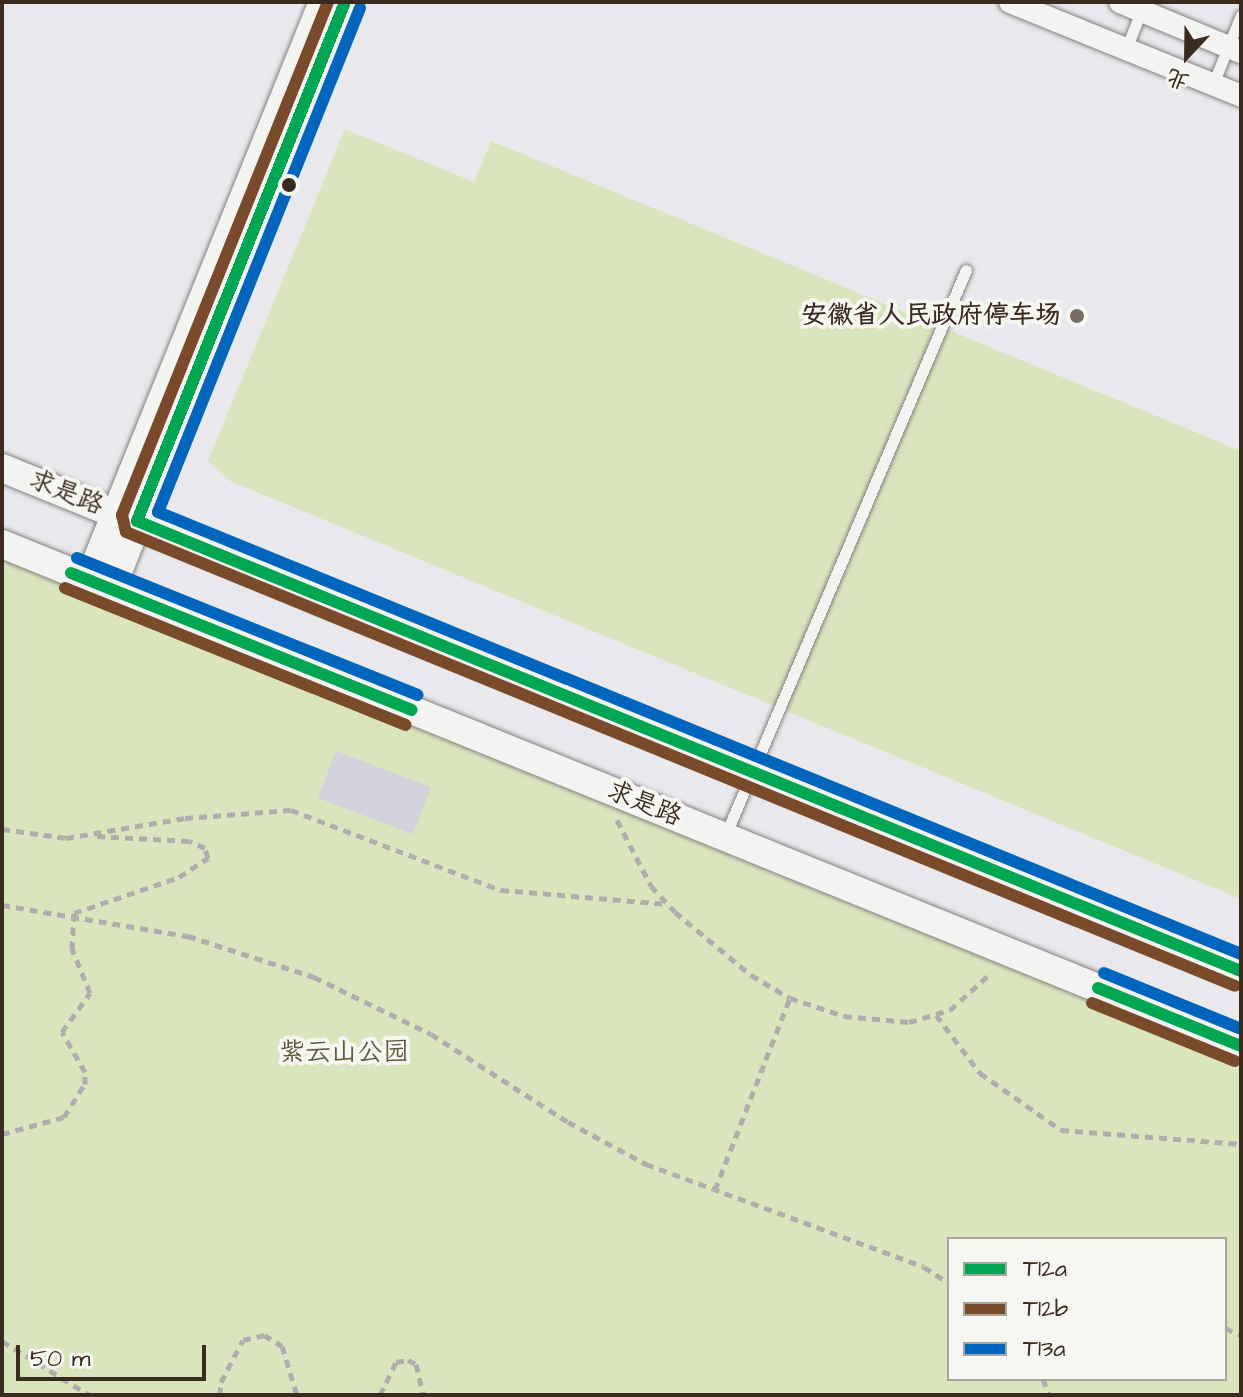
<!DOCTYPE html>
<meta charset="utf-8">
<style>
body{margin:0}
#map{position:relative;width:1243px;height:1397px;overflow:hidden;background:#e9e9ed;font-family:"Architects Daughter","LXGW WenKai TC",sans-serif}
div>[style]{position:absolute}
.green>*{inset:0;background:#dbe5bd}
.building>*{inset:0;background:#d2d2dd}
.path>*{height:5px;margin-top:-2.5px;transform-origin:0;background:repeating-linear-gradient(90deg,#b0aead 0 8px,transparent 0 14px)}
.roads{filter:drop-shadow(0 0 2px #848180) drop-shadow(0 0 2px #848180)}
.service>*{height:11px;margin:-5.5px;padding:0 5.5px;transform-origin:5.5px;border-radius:5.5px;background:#f3f3f2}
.minor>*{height:22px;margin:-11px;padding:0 11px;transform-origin:11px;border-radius:11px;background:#f3f3f2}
.tertiary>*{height:28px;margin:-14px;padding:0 14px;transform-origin:14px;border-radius:14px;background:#f3f3f2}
.bus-1>*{height:12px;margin:-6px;padding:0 6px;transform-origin:6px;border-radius:6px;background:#00a651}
.bus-2>*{height:12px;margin:-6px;padding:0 6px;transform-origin:6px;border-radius:6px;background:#7a4b2a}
.bus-3>*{height:12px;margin:-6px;padding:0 6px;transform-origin:6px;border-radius:6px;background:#0065bd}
.dots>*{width:22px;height:22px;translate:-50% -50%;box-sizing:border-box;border:4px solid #f6f6f2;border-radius:50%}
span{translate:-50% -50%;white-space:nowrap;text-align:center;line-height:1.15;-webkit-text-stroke:8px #f6f6f2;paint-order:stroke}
.poi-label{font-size:26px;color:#3b2a1e;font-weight:700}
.right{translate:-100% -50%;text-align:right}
.street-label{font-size:26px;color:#3b2a1e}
.park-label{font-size:26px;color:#60583c}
.frame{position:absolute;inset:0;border:4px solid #3b2a1e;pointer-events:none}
.legend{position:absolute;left:947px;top:1237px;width:280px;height:144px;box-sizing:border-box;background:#f6f6f2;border:2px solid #aba49d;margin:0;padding:10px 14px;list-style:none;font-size:24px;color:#3b2a1e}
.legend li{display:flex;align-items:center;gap:16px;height:40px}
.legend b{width:40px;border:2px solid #aba49d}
.north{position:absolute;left:1147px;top:16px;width:80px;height:80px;-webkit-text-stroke:6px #f6f6f2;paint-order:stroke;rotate:202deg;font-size:22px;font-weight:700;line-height:32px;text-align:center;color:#3b2a1e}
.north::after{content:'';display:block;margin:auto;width:28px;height:36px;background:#3b2a1e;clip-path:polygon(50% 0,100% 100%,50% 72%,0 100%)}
.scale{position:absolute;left:16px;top:1345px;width:190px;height:36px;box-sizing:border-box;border:4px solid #3b2a1e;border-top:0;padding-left:10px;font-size:24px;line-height:28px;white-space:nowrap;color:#3b2a1e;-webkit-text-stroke:6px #f6f6f2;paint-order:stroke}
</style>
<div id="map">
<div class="green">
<div style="clip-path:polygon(345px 129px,474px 182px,491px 141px,1241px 451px,1241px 899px,230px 481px,208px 461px)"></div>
<div style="clip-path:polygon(evenodd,2px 544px,1241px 1046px,1241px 1395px,2px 1395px,2px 544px,949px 1239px,1225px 1239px,1225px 1379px,949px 1379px,949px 1239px)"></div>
</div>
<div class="building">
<div style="clip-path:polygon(336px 751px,431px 787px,413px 834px,318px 798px)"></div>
</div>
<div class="path">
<div style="left:617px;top:820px;width:74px;rotate:62.7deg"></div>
<div style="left:651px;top:886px;width:35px;rotate:47deg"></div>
<div style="left:675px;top:912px;width:99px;rotate:39.7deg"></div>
<div style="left:751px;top:975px;width:45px;rotate:30.5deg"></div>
<div style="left:790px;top:998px;width:57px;rotate:18.4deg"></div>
<div style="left:844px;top:1016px;width:65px;rotate:5.3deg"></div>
<div style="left:909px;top:1022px;width:43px;rotate:-16.3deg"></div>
<div style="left:950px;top:1010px;width:55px;rotate:-42.1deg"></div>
<div style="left:2px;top:829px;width:65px;rotate:8deg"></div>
<div style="left:66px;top:838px;width:121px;rotate:-9.5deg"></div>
<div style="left:185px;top:818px;width:106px;rotate:-4.3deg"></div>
<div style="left:291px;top:810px;width:225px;rotate:20.9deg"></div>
<div style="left:501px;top:890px;width:167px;rotate:4.8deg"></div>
<div style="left:2px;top:905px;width:189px;rotate:9.5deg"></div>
<div style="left:188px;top:936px;width:133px;rotate:18deg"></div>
<div style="left:314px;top:977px;width:130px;rotate:26deg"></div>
<div style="left:431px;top:1034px;width:163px;rotate:32.7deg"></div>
<div style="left:568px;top:1122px;width:89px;rotate:28.3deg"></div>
<div style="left:646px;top:1164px;width:296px;rotate:20.3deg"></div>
<div style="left:924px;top:1267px;width:30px;rotate:33deg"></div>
<div style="left:936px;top:1015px;width:73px;rotate:52.8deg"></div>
<div style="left:980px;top:1073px;width:99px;rotate:35.1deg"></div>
<div style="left:1061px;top:1130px;width:181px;rotate:4.4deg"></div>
<div style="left:2px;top:1134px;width:64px;rotate:-15.3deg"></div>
<div style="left:64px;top:1117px;width:39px;rotate:-58deg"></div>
<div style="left:85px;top:1084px;width:12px;rotate:-90deg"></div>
<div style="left:85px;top:1072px;width:46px;rotate:-119.9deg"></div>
<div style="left:62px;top:1032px;width:48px;rotate:-54.3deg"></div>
<div style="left:90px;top:993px;width:48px;rotate:-112.2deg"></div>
<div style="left:72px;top:949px;width:36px;rotate:-87deg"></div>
<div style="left:74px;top:913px;width:111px;rotate:-18.9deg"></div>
<div style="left:179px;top:877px;width:35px;rotate:-33deg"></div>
<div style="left:208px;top:858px;width:10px;rotate:-107deg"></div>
<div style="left:205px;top:848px;width:17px;rotate:-156deg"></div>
<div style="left:189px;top:841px;width:94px;rotate:-177deg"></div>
<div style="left:715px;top:1190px;width:206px;rotate:-68.7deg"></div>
<div style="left:1225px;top:1328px;width:17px;rotate:24deg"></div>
<div style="left:2px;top:1341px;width:102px;rotate:31.8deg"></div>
<div style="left:1043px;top:1379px;width:17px;rotate:69deg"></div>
<div style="left:220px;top:1395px;width:13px;rotate:-86deg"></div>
<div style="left:221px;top:1382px;width:47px;rotate:-62.4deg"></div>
<div style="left:243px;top:1340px;width:22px;rotate:-13deg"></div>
<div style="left:264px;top:1335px;width:21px;rotate:31deg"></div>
<div style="left:282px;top:1346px;width:51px;rotate:73deg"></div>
<div style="left:380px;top:1395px;width:37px;rotate:-64deg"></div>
<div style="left:396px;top:1362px;width:12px;rotate:-9deg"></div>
<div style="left:408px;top:1360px;width:9px;rotate:27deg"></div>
<div style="left:416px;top:1364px;width:32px;rotate:77deg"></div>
</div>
<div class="roads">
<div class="service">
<div style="left:1126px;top:49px;width:43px;rotate:-68.2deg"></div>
<div style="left:1213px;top:84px;width:74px;rotate:-67.9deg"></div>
<div style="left:725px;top:836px;width:615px;rotate:-66.94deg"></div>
</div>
<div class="minor">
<div style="left:1010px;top:2px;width:249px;rotate:22.1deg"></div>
<div style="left:1120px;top:2px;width:131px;rotate:22.5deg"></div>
</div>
<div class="tertiary">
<div style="left:2px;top:468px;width:1337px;rotate:22.1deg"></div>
<div style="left:2px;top:544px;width:1337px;rotate:22.06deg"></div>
<div style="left:89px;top:580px;width:624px;rotate:-67.96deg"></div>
<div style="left:111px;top:589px;width:632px;rotate:-68.27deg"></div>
</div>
</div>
<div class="bus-1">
<div style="left:345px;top:2px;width:559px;rotate:111.84deg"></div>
<div style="left:137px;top:521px;width:1192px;rotate:22.18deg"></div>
<div style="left:71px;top:573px;width:367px;rotate:21.9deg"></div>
<div style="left:1098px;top:988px;width:154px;rotate:22.1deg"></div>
</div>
<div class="bus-2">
<div style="left:328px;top:2px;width:553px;rotate:111.88deg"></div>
<div style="left:122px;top:515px;width:17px;rotate:77deg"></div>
<div style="left:126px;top:532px;width:1198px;rotate:22.26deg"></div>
<div style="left:65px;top:588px;width:367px;rotate:21.9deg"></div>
<div style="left:1092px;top:1003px;width:154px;rotate:22.1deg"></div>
</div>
<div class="bus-3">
<div style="left:360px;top:8px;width:543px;rotate:111.84deg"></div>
<div style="left:158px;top:512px;width:1170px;rotate:22.2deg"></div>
<div style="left:77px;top:558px;width:367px;rotate:21.9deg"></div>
<div style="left:1104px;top:973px;width:148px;rotate:22.2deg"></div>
</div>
<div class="dots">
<div style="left:289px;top:185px;background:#3b2a1e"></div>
<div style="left:1077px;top:316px;background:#786d66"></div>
</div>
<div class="poi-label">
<span class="right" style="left:1061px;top:316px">安徽省人民政府停车场</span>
</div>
<div class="street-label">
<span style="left:66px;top:493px;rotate:22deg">求是路</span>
<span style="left:644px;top:804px;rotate:22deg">求是路</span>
</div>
<div class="park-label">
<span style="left:344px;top:1053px">紫云山公园</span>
</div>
<div class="frame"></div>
<ul class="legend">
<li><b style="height:10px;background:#00a651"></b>T12a</li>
<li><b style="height:10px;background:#7a4b2a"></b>T12b</li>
<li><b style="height:10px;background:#0065bd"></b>T13a</li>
</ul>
<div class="north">北</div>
<div class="scale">50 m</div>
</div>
